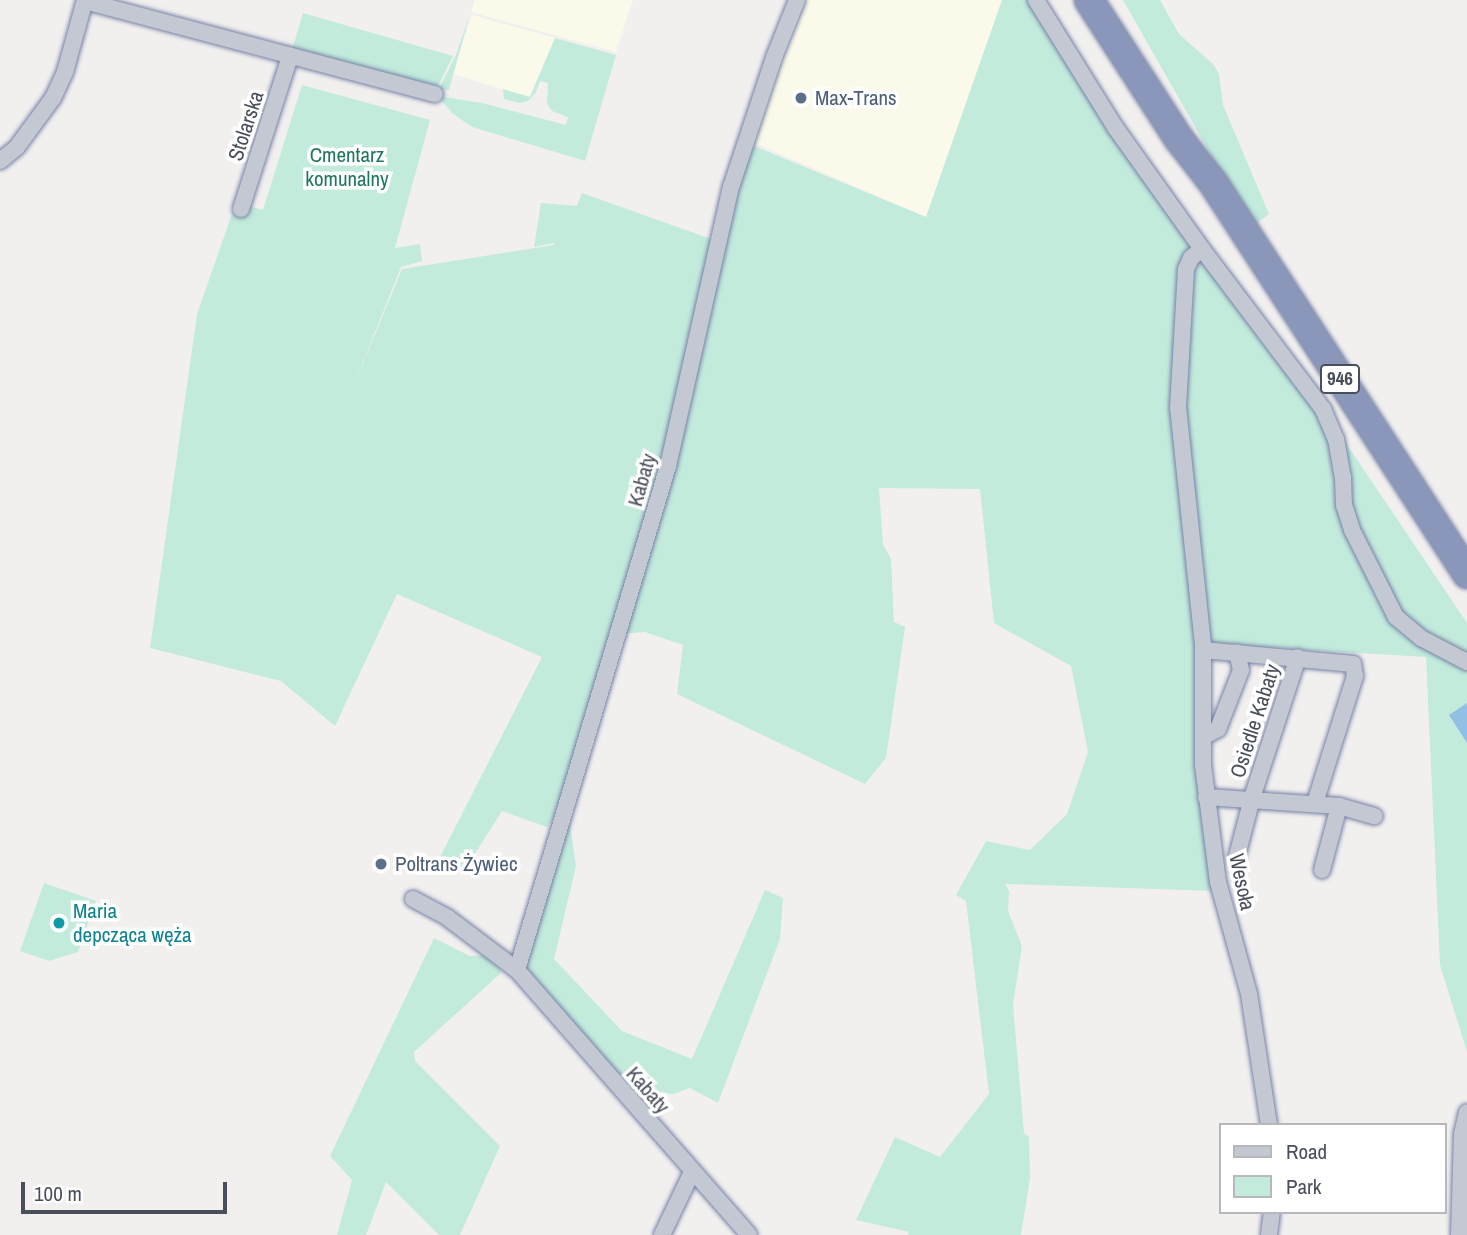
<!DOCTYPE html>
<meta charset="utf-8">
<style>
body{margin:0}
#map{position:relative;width:1467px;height:1235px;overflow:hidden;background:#f2f0ef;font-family:"Archivo Narrow",sans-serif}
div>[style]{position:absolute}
.commercial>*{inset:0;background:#fbfaea}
.green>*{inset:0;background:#c2ebdc}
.water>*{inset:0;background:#92c0e5}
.roads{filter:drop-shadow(0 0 2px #7682a6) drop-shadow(0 0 2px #7682a6)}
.minor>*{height:16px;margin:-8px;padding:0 8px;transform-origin:8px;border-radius:8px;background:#c4c8d3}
.motorway>*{height:28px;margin:-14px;padding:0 14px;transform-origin:14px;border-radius:14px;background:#8b97ba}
.dots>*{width:19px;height:19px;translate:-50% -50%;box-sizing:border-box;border:4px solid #fff;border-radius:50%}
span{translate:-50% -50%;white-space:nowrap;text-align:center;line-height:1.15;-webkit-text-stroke:7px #fff;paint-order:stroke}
.shield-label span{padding:2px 5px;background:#fff;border:2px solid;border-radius:5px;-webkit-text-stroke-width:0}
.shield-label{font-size:19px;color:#494e5b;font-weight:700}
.service-label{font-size:21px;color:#4e5e75}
.left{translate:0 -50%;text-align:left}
.street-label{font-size:21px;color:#494e5b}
.park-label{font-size:21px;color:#1f7760}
.culture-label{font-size:21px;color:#0d838f}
.legend{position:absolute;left:1219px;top:1123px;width:228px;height:91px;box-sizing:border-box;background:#fff;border:2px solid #b6b8bd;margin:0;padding:9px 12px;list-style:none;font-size:21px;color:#494e5b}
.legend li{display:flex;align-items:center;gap:14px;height:35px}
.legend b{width:35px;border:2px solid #b6b8bd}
.scale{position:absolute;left:21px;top:1182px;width:206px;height:32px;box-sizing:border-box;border:4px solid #494e5b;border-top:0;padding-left:9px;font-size:21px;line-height:24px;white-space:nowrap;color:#494e5b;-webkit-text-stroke:5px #fff;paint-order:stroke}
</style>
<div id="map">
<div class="commercial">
<div style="clip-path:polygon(475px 0,633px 0,616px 52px,471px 12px)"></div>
<div style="clip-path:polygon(801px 0,1002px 0,926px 217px,753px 142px)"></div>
<div style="clip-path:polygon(472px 15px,555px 38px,529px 97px,452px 74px)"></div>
</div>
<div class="green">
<div style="clip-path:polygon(1002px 0,1036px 0,1115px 127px,1323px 409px,1467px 623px,1467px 1052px,1440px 965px,1426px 657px,1204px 644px,1214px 891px,1005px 884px,1009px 891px,1008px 911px,1022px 946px,1013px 1005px,1024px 1133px,1029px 1137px,1030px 1178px,1021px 1235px,908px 1235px,909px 1232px,856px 1220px,895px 1137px,940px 1157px,989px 1094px,966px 901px,956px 895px,986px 841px,1030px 850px,1067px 814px,1088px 752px,1071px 666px,994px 623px,980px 489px,879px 488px,883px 544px,891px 559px,894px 622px,905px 627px,886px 758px,865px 784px,677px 694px,683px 645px,645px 632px,618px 634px,567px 803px,576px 866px,554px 959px,622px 1031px,692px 1059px,765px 890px,783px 898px,780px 939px,718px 1103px,690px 1088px,674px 1094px,627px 1089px,517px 970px,566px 805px,547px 827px,502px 811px,462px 874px,434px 869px,542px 657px,397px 594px,335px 726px,281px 681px,150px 648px,197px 314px,232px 214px,249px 206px,263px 210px,302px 85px,430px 120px,395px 248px,420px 244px,422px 261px,401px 267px,352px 390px,402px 269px,554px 245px,554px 243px,534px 247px,541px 203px,577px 206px,582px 193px,714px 240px,752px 145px,926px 217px)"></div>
<div style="clip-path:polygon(1123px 0,1160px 0,1179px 34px,1213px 64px,1219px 74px,1223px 105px,1269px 214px,1252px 227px)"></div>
<div style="clip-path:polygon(303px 13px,453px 56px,437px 88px,292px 50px)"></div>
<div style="clip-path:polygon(470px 14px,449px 90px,439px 89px,456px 55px)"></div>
<div style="clip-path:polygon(555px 38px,616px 55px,585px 161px,472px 127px,452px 113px,438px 96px,482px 103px,566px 125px,568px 117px,552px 111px,547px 104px,548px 83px,540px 81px,536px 92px,528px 101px,519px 103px,504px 99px,503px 89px,530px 97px)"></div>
<div style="clip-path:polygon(44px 883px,96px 901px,78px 952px,49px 961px,20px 951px)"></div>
<div style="clip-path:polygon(434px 938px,470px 956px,487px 955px,502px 972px,414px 1052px,415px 1061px,500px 1146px,460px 1235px,439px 1235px,386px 1182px,366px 1235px,337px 1235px,352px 1180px,330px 1156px)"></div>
</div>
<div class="water">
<div style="clip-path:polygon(1467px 703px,1467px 743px,1449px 715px)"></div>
</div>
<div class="roads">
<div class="minor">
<div style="left:1036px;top:0;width:150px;rotate:58.1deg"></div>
<div style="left:1115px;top:127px;width:150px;rotate:54.5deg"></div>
<div style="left:1202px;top:249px;width:201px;rotate:52.9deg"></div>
<div style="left:1323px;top:409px;width:33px;rotate:67deg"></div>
<div style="left:1336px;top:439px;width:39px;rotate:80deg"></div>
<div style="left:1343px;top:477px;width:28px;rotate:88deg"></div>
<div style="left:1344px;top:505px;width:26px;rotate:72deg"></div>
<div style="left:1352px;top:530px;width:97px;rotate:63.2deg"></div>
<div style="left:1396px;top:617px;width:33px;rotate:40deg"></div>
<div style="left:1421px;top:638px;width:52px;rotate:27.6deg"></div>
<div style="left:85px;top:1px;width:362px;rotate:14.9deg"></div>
<div style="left:0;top:161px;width:22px;rotate:-39deg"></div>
<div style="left:17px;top:147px;width:61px;rotate:-53.7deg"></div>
<div style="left:53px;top:98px;width:29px;rotate:-65deg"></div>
<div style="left:65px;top:72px;width:75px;rotate:-74.5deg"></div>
<div style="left:241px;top:209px;width:161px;rotate:-72.2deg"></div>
<div style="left:1202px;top:249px;width:14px;rotate:141deg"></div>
<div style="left:1191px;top:258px;width:12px;rotate:114deg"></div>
<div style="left:1186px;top:269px;width:138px;rotate:93.3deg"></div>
<div style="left:1178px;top:407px;width:238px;rotate:84deg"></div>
<div style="left:1203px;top:644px;width:121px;rotate:90deg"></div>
<div style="left:1203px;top:765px;width:118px;rotate:82.7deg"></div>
<div style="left:1218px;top:882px;width:116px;rotate:74.5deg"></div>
<div style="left:1249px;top:994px;width:133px;rotate:81.3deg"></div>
<div style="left:1203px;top:650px;width:151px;rotate:5.3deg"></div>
<div style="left:1353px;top:664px;width:12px;rotate:81deg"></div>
<div style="left:1355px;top:676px;width:133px;rotate:107.5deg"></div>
<div style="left:1203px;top:737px;width:17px;rotate:-28deg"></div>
<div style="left:1218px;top:729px;width:63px;rotate:-68.7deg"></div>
<div style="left:1241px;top:670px;width:18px;rotate:-103deg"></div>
<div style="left:1206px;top:797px;width:133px;rotate:3.9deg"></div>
<div style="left:1339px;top:806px;width:37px;rotate:16deg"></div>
<div style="left:1237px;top:856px;width:60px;rotate:-75.5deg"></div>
<div style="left:1252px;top:798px;width:148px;rotate:-71.9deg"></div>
<div style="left:1322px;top:870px;width:66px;rotate:-75.1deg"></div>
<div style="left:413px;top:899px;width:40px;rotate:28deg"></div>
<div style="left:448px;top:918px;width:86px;rotate:37deg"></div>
<div style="left:517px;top:970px;width:352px;rotate:48.8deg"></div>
<div style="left:517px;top:970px;width:526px;rotate:-73.32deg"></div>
<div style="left:668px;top:466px;width:286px;rotate:-77.3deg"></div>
<div style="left:731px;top:187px;width:139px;rotate:-71.6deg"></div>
<div style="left:775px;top:55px;width:59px;rotate:-68.2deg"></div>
<div style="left:662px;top:1235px;width:70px;rotate:-64.5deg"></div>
<div style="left:1269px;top:1235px;width:23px;rotate:-83deg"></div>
<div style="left:1459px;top:1235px;width:101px;rotate:-88.3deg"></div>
<div style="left:1462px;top:1134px;width:22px;rotate:-77deg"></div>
</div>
<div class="motorway">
<div style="left:1089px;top:0;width:166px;rotate:57.1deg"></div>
<div style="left:1179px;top:139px;width:57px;rotate:52.1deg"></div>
<div style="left:1214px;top:184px;width:465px;rotate:57deg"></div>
</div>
</div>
<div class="dots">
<div style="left:801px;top:98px;background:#5c6f8a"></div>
<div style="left:381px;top:864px;background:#5c6f8a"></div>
<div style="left:59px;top:923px;background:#0f9aa8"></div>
</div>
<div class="shield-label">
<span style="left:1340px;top:379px">946</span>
</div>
<div class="service-label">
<span class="left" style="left:815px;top:98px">Max-Trans</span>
<span class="left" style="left:395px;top:864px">Poltrans Żywiec</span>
</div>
<div class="street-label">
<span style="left:246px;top:126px;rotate:-72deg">Stolarska</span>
<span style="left:642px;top:480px;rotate:-74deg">Kabaty</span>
<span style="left:1255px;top:721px;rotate:-72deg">Osiedle Kabaty</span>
<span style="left:1242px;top:882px;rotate:78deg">Wesoła</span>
<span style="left:648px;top:1090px;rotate:49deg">Kabaty</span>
</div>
<div class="park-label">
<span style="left:347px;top:167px">Cmentarz<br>komunalny</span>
</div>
<div class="culture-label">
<span class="left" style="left:73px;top:923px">Maria<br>depcząca węża</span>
</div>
<ul class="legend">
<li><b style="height:9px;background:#c4c8d3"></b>Road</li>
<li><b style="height:19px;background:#c2ebdc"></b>Park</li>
</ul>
<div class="scale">100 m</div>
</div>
